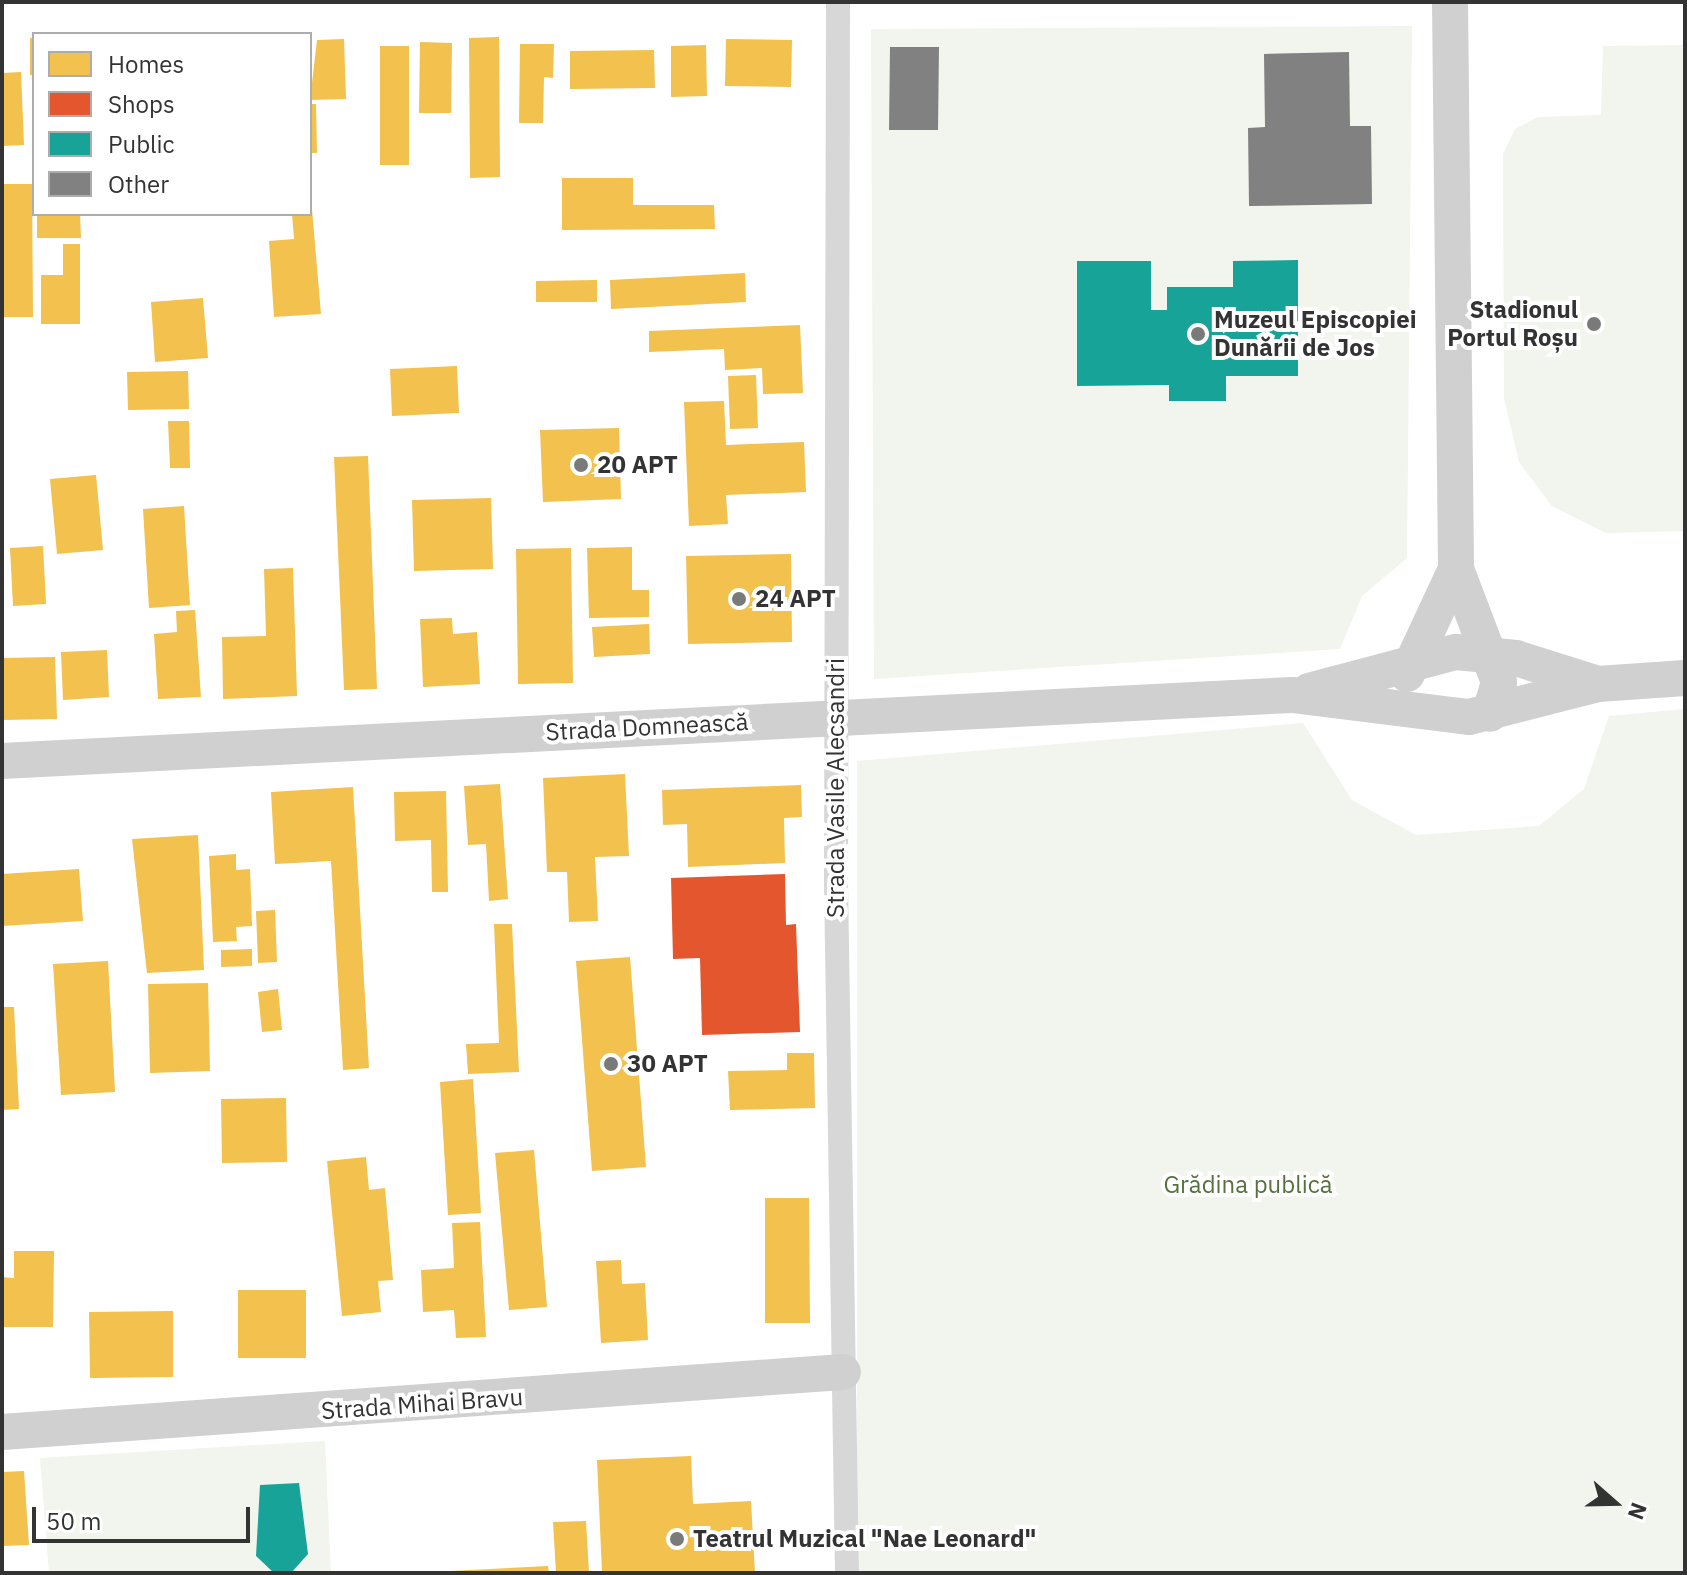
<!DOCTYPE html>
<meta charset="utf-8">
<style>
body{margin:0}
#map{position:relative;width:1687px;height:1575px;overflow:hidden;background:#fff;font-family:"IBM Plex Sans",sans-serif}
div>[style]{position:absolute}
.green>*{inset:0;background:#f1f5ed}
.homes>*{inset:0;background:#f2c14e}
.shops>*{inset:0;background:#e4572e}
.public>*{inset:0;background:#17a398}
.building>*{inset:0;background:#818181}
.street>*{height:24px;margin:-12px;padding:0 12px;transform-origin:12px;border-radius:12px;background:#d7d7d7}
.secondary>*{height:36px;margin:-18px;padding:0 18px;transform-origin:18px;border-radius:18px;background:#d0d0d0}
.dots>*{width:22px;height:22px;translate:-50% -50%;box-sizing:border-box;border:4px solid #fff;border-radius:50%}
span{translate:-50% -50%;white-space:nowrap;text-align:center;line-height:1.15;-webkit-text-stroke:8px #fff;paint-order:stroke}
.poi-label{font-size:24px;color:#333;font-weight:700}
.right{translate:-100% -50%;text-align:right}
.left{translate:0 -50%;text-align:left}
.street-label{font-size:24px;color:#333}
.park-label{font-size:24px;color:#56703f}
.frame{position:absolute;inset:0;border:4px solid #333;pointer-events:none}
.legend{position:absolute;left:32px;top:32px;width:280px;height:184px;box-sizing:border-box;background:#fff;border:2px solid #adadad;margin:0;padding:10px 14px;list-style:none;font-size:24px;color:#333}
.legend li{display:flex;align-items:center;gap:16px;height:40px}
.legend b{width:40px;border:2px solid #adadad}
.north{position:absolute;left:1575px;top:1463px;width:80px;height:80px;-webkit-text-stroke:6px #fff;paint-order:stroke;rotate:110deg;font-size:22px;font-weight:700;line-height:32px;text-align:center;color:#333}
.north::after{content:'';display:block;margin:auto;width:28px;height:36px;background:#333;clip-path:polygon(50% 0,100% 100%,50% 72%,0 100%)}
.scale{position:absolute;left:32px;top:1507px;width:218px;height:36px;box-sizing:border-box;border:4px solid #333;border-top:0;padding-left:10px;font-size:24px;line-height:28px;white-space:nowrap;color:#333;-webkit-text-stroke:6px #fff;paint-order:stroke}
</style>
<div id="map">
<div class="green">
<div style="clip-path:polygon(1412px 26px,1407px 558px,1362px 596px,1340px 649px,874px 679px,871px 29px)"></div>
<div style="clip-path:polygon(1685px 45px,1685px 531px,1606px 533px,1552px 506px,1519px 462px,1504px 398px,1503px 154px,1515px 129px,1538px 117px,1601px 115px,1603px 46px)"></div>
<div style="clip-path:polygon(1685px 709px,1685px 1573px,857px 1573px,857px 761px,1303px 723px,1352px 800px,1416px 835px,1539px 826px,1584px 789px,1609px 716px)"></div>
<div style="clip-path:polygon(325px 1441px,331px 1573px,49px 1573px,40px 1458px)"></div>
</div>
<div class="homes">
<div style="clip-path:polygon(499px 37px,500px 177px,470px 178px,469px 38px)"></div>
<div style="clip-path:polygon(30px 38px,34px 38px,34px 75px,30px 75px)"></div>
<div style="clip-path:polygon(344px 39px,346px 99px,310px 100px,317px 40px)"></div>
<div style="clip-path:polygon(726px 39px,792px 40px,791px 87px,725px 86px)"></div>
<div style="clip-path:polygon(420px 42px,452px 43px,451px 113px,419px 113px)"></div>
<div style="clip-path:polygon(520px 44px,554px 44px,553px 78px,544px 77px,543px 123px,519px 123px)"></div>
<div style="clip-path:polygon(706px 45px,707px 96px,671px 97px,671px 46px)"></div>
<div style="clip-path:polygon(380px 46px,409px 46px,409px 165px,380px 165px)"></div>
<div style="clip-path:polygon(654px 50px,655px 88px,570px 89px,570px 51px)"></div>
<div style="clip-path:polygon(21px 72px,24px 145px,2px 146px,2px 73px)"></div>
<div style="clip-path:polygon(310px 104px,316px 104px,317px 153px,310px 153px)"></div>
<div style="clip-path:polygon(562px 178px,633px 178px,633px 205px,714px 205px,715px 229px,562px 230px)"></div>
<div style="clip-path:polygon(2px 184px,32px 184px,33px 317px,2px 317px)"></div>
<div style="clip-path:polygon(310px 186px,321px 314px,274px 317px,269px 241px,294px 239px,292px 214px,310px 214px)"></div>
<div style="clip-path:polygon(37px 214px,80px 214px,81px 238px,37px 238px)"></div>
<div style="clip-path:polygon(63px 244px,80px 244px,80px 324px,41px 324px,41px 275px,63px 275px)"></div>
<div style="clip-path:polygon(745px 273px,746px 302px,611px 309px,610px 280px)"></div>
<div style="clip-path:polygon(597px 280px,597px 302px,536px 302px,536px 281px)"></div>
<div style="clip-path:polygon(203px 298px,208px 358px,155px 362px,151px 302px)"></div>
<div style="clip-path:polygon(800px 325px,803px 393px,763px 394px,762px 368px,725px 370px,724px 349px,649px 352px,649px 331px)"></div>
<div style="clip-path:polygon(457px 366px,459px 413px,392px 416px,390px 369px)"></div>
<div style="clip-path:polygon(188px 371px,189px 409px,128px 410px,127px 372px)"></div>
<div style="clip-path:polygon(756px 375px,758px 428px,730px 429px,728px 376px)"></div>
<div style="clip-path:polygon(724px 401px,726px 445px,804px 442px,806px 492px,726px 495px,728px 524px,689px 526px,684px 402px)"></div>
<div style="clip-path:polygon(168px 421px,189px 421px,190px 468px,170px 468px)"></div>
<div style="clip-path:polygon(619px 428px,621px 499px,543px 502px,540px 430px)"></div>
<div style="clip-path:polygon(368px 456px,377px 689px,344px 690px,334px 457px)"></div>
<div style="clip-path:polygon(96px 475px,103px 550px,57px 554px,50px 479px)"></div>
<div style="clip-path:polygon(491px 498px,493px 569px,414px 571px,412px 500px)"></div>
<div style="clip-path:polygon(184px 506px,190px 605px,149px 608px,143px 509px)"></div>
<div style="clip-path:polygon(43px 546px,46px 604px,13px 606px,10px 548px)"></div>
<div style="clip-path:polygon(632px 547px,632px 590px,649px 590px,649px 617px,589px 618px,587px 548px)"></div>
<div style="clip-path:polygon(571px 548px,573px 683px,518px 684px,516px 549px)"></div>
<div style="clip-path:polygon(791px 554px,792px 642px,688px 644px,686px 556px)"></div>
<div style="clip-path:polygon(293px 568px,297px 696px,223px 699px,222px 637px,266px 636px,264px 569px)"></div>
<div style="clip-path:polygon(195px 610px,201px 697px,158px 699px,154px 634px,177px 632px,176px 611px)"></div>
<div style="clip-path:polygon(452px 618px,453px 634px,477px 632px,480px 684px,423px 687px,420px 619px)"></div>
<div style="clip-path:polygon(649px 624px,650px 654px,594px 657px,592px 627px)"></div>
<div style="clip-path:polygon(107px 650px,109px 697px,63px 700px,61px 652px)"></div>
<div style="clip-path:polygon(55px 657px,57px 719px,2px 720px,2px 658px)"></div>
<div style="clip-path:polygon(625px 774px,629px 856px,595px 857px,598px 921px,569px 922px,567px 872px,547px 872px,543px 778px)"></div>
<div style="clip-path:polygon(500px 784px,508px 899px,489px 901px,486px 844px,468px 845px,464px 786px)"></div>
<div style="clip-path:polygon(801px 785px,802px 817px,784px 818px,785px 863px,688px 867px,687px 824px,663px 825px,662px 790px)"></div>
<div style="clip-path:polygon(353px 787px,369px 1068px,343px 1070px,331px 861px,275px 864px,271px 792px)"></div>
<div style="clip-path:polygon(446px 791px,448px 892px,432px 892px,431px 840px,395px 841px,394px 792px)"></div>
<div style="clip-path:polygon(198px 835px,204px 970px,147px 973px,132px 839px)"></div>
<div style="clip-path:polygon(236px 854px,236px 870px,250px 869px,252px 926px,236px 927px,237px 941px,213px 942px,209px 856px)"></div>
<div style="clip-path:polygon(79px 869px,83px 921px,2px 926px,2px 874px)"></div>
<div style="clip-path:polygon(275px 910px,277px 962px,258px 963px,256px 911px)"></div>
<div style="clip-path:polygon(494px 924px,512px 924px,519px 1072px,468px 1074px,466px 1044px,499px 1043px)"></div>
<div style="clip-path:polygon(252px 949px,252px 966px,221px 967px,221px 950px)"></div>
<div style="clip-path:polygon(630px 957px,646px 1167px,592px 1171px,576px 961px)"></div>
<div style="clip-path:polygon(108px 961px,115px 1092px,61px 1095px,53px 964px)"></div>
<div style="clip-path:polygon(208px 983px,210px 1071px,150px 1073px,148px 984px)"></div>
<div style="clip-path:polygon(278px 989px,282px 1030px,262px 1032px,258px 992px)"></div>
<div style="clip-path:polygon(2px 1007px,14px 1007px,19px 1109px,2px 1110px)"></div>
<div style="clip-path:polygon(787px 1053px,814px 1053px,815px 1108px,730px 1110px,728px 1071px,787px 1070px)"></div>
<div style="clip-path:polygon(473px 1079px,481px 1213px,448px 1215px,440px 1082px)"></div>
<div style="clip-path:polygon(286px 1098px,287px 1162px,222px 1163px,221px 1099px)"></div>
<div style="clip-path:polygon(534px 1150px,547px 1307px,509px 1310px,495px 1153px)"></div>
<div style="clip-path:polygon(366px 1157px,369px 1190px,385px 1188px,393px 1280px,378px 1281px,381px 1312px,342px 1316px,327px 1161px)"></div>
<div style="clip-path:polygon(765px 1198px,809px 1198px,810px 1323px,765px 1323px)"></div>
<div style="clip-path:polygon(480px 1222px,486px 1337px,456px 1338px,454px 1310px,423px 1312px,421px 1270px,454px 1268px,452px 1223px)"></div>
<div style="clip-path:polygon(14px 1251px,54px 1251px,53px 1327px,2px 1327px,2px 1277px,14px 1278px)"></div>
<div style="clip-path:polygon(621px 1260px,622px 1284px,645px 1283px,648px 1340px,601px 1343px,596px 1261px)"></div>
<div style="clip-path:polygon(238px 1290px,306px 1290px,306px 1358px,238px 1358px)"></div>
<div style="clip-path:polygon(173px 1311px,173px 1377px,90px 1378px,89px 1312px)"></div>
<div style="clip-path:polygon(691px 1456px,693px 1504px,751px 1501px,755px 1573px,602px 1573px,597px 1460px)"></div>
<div style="clip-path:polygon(24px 1471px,29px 1545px,2px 1546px,2px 1472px)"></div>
<div style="clip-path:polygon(586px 1521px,589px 1573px,556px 1573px,553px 1522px)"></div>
<div style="clip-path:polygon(548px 1566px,549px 1573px,450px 1573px,450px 1571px)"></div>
</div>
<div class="shops">
<div style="clip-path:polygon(785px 874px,786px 925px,796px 924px,800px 1032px,702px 1035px,700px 958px,673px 959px,671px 878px)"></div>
</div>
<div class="public">
<div style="clip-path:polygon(1298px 260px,1298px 376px,1226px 376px,1226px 401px,1169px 401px,1169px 385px,1077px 386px,1077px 261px,1151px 261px,1151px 310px,1167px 310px,1167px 287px,1233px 287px,1233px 261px)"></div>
<div style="clip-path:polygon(299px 1483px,308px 1554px,291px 1573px,274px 1573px,256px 1556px,260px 1485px)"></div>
</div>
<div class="building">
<div style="clip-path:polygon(890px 47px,939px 47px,938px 130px,889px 130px)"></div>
<div style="clip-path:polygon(1349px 52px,1350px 126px,1371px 126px,1372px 204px,1249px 206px,1248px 128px,1265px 127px,1264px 54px)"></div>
</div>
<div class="street">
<div style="left:838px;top:2px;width:881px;rotate:90.13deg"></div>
<div style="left:836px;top:883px;width:690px;rotate:89.09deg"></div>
</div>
<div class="secondary">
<div style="left:1450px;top:2px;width:567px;rotate:89.39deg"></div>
<div style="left:1456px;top:569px;width:121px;rotate:69.2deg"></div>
<div style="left:1499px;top:682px;width:33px;rotate:106deg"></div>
<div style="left:1407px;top:674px;width:116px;rotate:-65deg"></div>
<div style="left:1309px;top:691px;width:152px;rotate:-14.9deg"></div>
<div style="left:1456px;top:652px;width:60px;rotate:5.7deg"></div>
<div style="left:1516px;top:658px;width:86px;rotate:17.6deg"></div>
<div style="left:2px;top:761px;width:1292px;rotate:-2.93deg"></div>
<div style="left:1292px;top:695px;width:178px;rotate:7.1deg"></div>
<div style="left:1469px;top:717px;width:133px;rotate:-14.3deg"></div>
<div style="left:1598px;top:684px;width:87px;rotate:-3.9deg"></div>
<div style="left:2px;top:1432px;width:843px;rotate:-4.08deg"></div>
</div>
<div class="dots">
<div style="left:1594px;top:324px;background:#7a7a7a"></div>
<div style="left:1198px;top:334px;background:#7a7a7a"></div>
<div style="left:581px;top:465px;background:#7a7a7a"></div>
<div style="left:739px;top:599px;background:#7a7a7a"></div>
<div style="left:611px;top:1064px;background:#7a7a7a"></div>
<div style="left:677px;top:1539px;background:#7a7a7a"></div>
</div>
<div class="poi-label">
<span class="right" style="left:1578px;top:324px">Stadionul<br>Portul Roșu</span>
<span class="left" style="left:1214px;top:334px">Muzeul Episcopiei<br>Dunării de Jos</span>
<span class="left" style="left:597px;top:465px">20 APT</span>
<span class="left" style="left:755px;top:599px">24 APT</span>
<span class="left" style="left:627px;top:1064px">30 APT</span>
<span class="left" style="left:693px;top:1539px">Teatrul Muzical "Nae Leonard"</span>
</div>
<div class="street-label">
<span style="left:647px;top:727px;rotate:-3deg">Strada Domnească</span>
<span style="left:836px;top:788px;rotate:-90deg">Strada Vasile Alecsandri</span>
<span style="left:422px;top:1404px;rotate:-4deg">Strada Mihai Bravu</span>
</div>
<div class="park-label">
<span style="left:1248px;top:1185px">Grădina publică</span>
</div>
<div class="frame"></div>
<ul class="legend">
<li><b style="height:22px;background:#f2c14e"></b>Homes</li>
<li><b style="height:22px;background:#e4572e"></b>Shops</li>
<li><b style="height:22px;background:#17a398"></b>Public</li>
<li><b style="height:22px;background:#818181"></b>Other</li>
</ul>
<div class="north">N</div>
<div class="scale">50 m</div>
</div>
